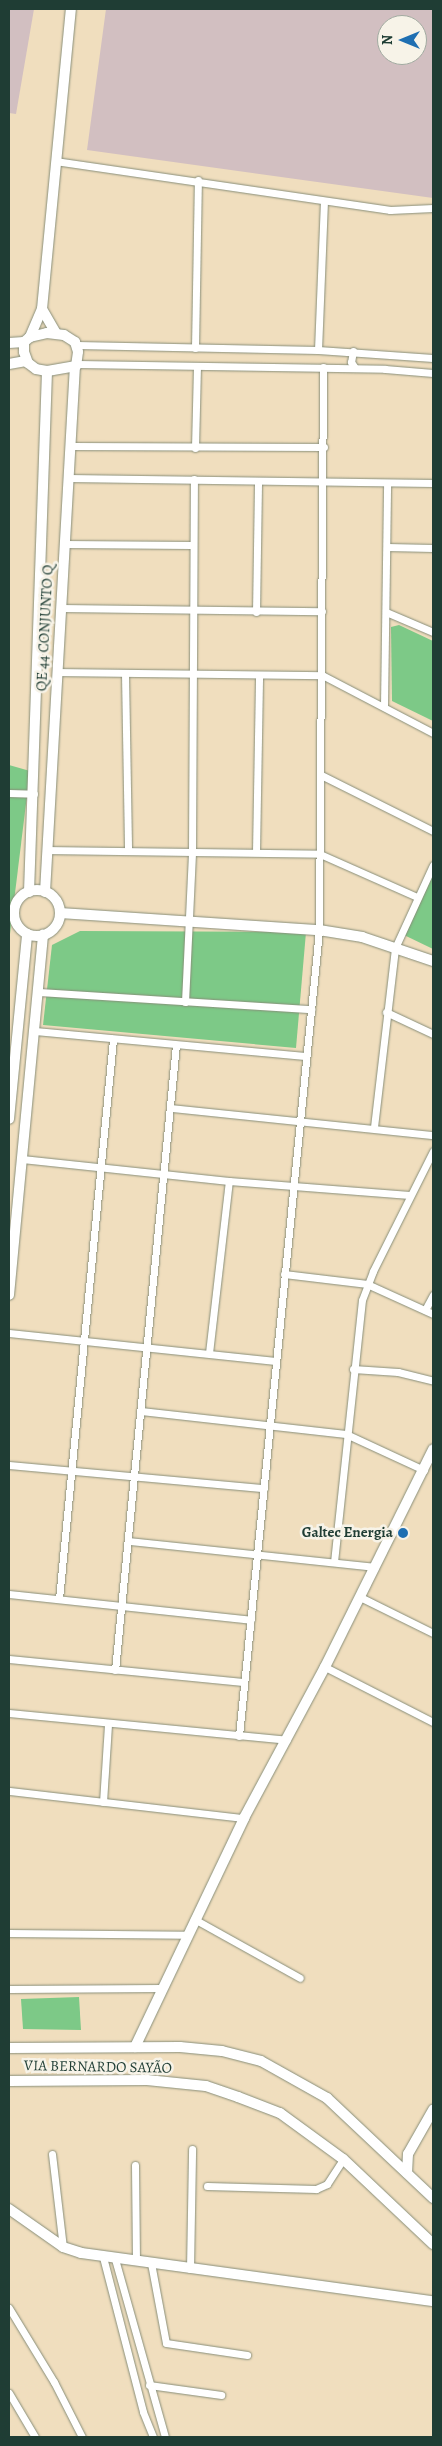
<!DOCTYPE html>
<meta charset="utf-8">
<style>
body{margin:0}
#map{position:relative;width:442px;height:2446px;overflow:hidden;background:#f0debe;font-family:Alegreya,serif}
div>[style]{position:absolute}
.industrial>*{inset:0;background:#d2bfc1}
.green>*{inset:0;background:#7dc987}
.roads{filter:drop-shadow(0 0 1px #888e79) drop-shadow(0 0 1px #888e79)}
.street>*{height:7px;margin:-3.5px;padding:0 3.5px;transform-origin:3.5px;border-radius:3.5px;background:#fff}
.secondary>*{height:10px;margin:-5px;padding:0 5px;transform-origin:5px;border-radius:5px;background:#fff}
.secondary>.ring{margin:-5px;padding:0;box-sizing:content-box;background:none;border:10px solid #fff;border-radius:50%}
.dots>*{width:14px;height:14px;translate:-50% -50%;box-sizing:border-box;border:2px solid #f7f3e8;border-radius:50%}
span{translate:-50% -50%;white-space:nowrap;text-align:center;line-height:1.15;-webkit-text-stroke:5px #f7f3e8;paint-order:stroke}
.street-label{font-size:15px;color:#1f3d34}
.poi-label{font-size:15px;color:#1f3d34;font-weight:700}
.right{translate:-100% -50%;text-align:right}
.frame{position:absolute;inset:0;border:10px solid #1f3d34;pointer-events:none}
.north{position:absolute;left:377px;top:15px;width:50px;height:50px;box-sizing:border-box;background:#f7f3e8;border:1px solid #a1aaa0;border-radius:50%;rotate:270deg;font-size:14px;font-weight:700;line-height:20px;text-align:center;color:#1f3d34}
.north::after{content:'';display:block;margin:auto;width:18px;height:22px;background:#1f6fb2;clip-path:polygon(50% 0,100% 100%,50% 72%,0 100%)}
</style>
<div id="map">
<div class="industrial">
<div style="clip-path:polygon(9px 9px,34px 9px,16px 114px,9px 113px)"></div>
<div style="clip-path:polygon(evenodd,106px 9px,433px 9px,433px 198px,87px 150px,106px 9px,387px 25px,417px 25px,417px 55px,387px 55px,387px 25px)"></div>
</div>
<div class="green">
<div style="clip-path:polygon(399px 625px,433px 641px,433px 721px,392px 701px,391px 627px)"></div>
<div style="clip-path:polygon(9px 765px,30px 771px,9px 942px)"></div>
<div style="clip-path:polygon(433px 874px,433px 949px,404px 935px)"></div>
<div style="clip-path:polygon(80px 931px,306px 932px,296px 1048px,43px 1025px,52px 945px)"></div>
<div style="clip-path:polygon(79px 1997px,81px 2030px,23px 2029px,21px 1999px)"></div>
</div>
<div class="roads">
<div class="street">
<div style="left:55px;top:161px;width:339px;rotate:8.3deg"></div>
<div style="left:390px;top:210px;width:43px;rotate:-2.7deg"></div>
<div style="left:77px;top:345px;width:241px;rotate:1.2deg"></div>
<div style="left:318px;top:350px;width:115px;rotate:4deg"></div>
<div style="left:195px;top:348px;width:168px;rotate:-89deg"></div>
<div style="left:318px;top:350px;width:149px;rotate:-87.7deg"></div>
<div style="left:353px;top:351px;width:11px;rotate:100deg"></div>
<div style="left:351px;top:362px;width:7px;rotate:56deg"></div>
<div style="left:78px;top:364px;width:307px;rotate:0.9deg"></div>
<div style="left:385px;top:369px;width:48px;rotate:4.8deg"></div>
<div style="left:71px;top:446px;width:253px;rotate:0.2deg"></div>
<div style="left:195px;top:448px;width:82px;rotate:-88.6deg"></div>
<div style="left:68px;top:478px;width:365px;rotate:0.8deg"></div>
<div style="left:64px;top:544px;width:128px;rotate:0.4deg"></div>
<div style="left:387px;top:547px;width:46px;rotate:1.2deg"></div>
<div style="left:61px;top:608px;width:261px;rotate:0.7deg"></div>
<div style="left:256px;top:612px;width:131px;rotate:-89.1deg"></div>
<div style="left:386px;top:612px;width:51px;rotate:23.1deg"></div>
<div style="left:58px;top:672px;width:264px;rotate:0.7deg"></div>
<div style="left:322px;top:675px;width:125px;rotate:27.6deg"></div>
<div style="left:125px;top:674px;width:176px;rotate:89deg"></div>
<div style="left:384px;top:706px;width:223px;rotate:-89.2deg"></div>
<div style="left:321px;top:775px;width:125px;rotate:26.6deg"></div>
<div style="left:9px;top:793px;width:25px;rotate:2deg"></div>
<div style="left:48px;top:850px;width:272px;rotate:0.8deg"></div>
<div style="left:320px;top:854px;width:106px;rotate:23.9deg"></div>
<div style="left:256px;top:852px;width:177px;rotate:-89deg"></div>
<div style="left:9px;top:911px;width:5px"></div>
<div style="left:39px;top:992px;width:273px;rotate:3.6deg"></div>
<div style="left:185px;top:1002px;width:151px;rotate:-87.3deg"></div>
<div style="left:192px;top:851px;width:372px;rotate:-89.7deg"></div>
<div style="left:386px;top:1012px;width:52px;rotate:25.1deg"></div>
<div style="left:35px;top:1031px;width:271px;rotate:5.3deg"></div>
<div style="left:171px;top:1108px;width:263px;rotate:5.9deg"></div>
<div style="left:374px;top:1127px;width:180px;rotate:-83.3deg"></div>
<div style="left:395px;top:948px;width:91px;rotate:-65.4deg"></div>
<div style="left:22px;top:1159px;width:208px;rotate:6.1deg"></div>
<div style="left:229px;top:1181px;width:181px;rotate:4.4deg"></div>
<div style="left:284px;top:1274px;width:84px;rotate:6.9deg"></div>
<div style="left:367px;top:1284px;width:72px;rotate:24.4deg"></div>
<div style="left:425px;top:1310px;width:17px;rotate:-62deg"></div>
<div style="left:9px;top:1333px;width:268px;rotate:6deg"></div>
<div style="left:209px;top:1353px;width:173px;rotate:-83.4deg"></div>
<div style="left:353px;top:1369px;width:45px;rotate:3.8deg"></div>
<div style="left:398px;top:1372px;width:36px;rotate:14deg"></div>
<div style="left:141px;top:1411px;width:206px;rotate:6.4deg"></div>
<div style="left:346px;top:1434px;width:86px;rotate:24.8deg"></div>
<div style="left:9px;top:1465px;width:256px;rotate:5.2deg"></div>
<div style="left:129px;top:1541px;width:247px;rotate:6deg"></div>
<div style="left:334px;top:1562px;width:263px;rotate:-83.9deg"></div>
<div style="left:362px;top:1300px;width:31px;rotate:-69deg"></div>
<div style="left:373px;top:1271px;width:134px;rotate:-63.4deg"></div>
<div style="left:9px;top:1594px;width:243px;rotate:6.1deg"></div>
<div style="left:360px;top:1597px;width:81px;rotate:26.3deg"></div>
<div style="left:59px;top:1599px;width:563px;rotate:-84.49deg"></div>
<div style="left:9px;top:1659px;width:235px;rotate:5.6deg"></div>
<div style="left:325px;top:1667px;width:121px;rotate:27deg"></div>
<div style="left:115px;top:1670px;width:628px;rotate:-84.43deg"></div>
<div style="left:9px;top:1713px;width:279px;rotate:5.5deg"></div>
<div style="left:239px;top:1736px;width:810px;rotate:-84.33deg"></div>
<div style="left:319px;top:930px;width:563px;rotate:-89.59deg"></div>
<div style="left:9px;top:1791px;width:237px;rotate:6.6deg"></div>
<div style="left:103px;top:1802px;width:78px;rotate:-86.3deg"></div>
<div style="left:194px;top:1919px;width:121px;rotate:29.1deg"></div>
<div style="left:9px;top:1933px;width:177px;rotate:0.6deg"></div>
<div style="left:9px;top:1989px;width:153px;rotate:-0.4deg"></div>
<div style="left:52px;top:2154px;width:94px;rotate:83.3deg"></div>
<div style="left:135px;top:2165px;width:96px;rotate:89.4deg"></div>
<div style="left:207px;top:2186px;width:109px;rotate:1.6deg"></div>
<div style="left:316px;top:2189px;width:12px;rotate:-24deg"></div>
<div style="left:327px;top:2184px;width:30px;rotate:-57deg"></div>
<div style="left:103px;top:2257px;width:160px;rotate:75.5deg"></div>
<div style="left:143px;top:2412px;width:27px;rotate:68deg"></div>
<div style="left:115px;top:2259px;width:185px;rotate:74.3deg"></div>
<div style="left:151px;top:2263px;width:81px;rotate:79.4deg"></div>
<div style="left:166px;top:2343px;width:82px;rotate:8.4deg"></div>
<div style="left:190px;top:2269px;width:120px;rotate:-89deg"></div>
<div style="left:9px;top:2308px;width:87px;rotate:58.7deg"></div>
<div style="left:54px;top:2382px;width:62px;rotate:63deg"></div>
<div style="left:149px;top:2385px;width:73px;rotate:7.9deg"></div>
<div style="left:9px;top:2393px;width:51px;rotate:59.4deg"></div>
</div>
<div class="secondary">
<div style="left:42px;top:309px;width:28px;rotate:60deg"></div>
<div style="left:47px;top:333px;width:17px;rotate:7deg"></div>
<div style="left:64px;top:335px;width:13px;rotate:32deg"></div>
<div style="left:75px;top:342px;width:10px;rotate:73deg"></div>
<div style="left:78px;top:352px;width:14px;rotate:98deg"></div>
<div style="left:76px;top:366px;width:29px;rotate:170deg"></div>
<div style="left:47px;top:371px;width:11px;rotate:-170deg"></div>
<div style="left:36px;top:369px;width:10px;rotate:-143deg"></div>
<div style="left:28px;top:363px;width:12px;rotate:-110deg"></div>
<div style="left:24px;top:352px;width:10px;rotate:-90deg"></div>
<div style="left:24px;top:342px;width:8px;rotate:-40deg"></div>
<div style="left:30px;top:337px;width:17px;rotate:-13deg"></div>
<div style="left:30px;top:337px;width:30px;rotate:-67deg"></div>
<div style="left:42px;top:309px;width:301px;rotate:-84.5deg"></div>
<div style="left:9px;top:343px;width:15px;rotate:-4deg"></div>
<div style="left:9px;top:364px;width:17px;rotate:-10deg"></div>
<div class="ring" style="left:14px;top:890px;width:36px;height:36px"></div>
<div style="left:29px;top:892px;width:521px;rotate:-88.02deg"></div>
<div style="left:45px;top:892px;width:527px;rotate:-86.74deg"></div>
<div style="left:60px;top:913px;width:260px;rotate:3.8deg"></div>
<div style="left:319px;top:930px;width:44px;rotate:9.2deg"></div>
<div style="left:362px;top:937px;width:75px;rotate:18.7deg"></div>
<div style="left:9px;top:1119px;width:186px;rotate:-84.4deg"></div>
<div style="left:9px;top:1295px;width:362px;rotate:-84.6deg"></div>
<div style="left:135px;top:2047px;width:254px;rotate:-64.5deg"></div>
<div style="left:244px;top:1818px;width:171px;rotate:-61.8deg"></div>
<div style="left:325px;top:1667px;width:243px;rotate:-63.6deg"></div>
<div style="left:9px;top:2048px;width:171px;rotate:-0.3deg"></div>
<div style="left:180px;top:2047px;width:42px;rotate:5.4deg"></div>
<div style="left:222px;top:2051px;width:40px;rotate:14.4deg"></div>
<div style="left:261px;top:2061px;width:76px;rotate:29.3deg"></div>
<div style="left:327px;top:2098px;width:146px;rotate:43.3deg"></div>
<div style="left:9px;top:2081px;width:138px;rotate:-0.4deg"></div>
<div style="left:147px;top:2080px;width:59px;rotate:5.8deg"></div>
<div style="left:206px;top:2086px;width:34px;rotate:19deg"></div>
<div style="left:238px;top:2097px;width:45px;rotate:20.9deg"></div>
<div style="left:280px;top:2113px;width:78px;rotate:36.1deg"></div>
<div style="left:343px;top:2159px;width:124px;rotate:43.4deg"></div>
<div style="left:407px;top:2173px;width:19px;rotate:-87deg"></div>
<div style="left:408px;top:2154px;width:51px;rotate:-60.4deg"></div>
<div style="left:9px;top:2209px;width:66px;rotate:35.1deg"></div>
<div style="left:63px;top:2247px;width:19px;rotate:18deg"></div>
<div style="left:81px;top:2253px;width:355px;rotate:7.8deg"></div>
</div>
</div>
<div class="dots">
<div style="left:403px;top:1533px;background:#1f6fb2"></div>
</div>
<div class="street-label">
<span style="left:45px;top:628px;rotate:-87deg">QE 44 CONJUNTO Q</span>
<span style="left:98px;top:2067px;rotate:1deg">VIA BERNARDO SAYÃO</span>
</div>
<div class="poi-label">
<span class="right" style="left:393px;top:1533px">Galtec Energia</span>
</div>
<div class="frame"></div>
<div class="north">N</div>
</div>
